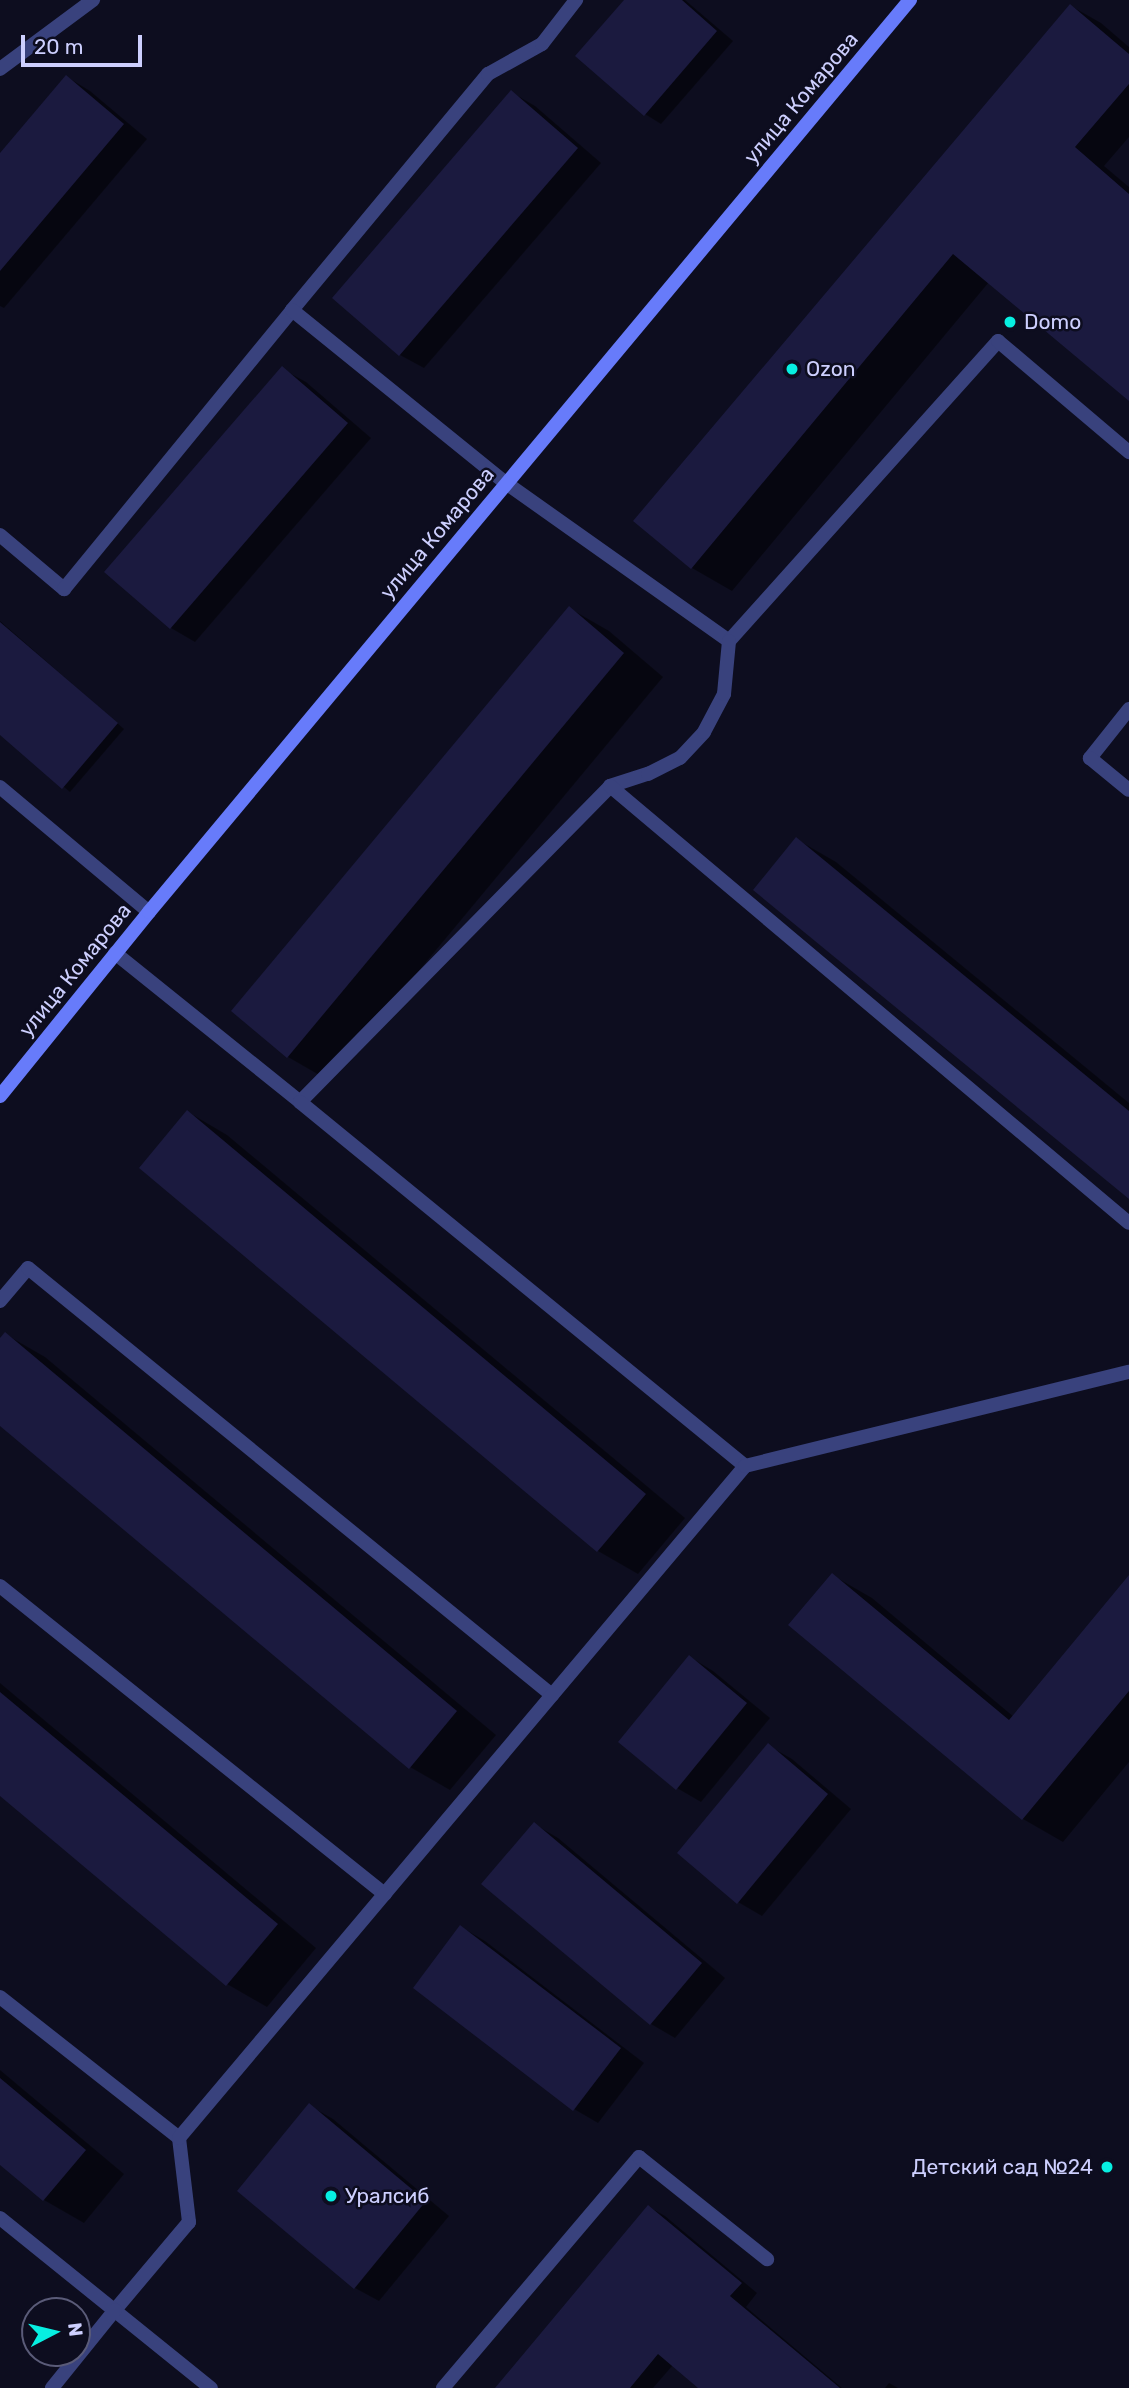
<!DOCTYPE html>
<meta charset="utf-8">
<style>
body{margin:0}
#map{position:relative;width:1129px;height:2388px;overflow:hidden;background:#0d0d1f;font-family:Rubik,sans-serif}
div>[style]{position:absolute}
.shadow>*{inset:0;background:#0007}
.building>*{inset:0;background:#1b1a3f}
.lane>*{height:14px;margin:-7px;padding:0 7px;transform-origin:7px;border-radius:7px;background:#39427d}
.street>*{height:14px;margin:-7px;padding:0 7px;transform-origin:7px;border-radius:7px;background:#39427d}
.secondary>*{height:14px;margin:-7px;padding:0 7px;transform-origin:7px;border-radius:7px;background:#677bfa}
.dots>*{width:19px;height:19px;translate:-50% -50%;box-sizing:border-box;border:4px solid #0d0d1f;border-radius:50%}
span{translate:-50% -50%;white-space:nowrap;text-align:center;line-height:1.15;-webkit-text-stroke:5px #0d0d1f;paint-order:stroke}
.street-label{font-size:21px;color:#cdcffe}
.poi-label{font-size:21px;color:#cdcffe}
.left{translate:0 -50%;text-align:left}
.right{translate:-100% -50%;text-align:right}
.north{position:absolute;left:21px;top:2297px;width:70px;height:70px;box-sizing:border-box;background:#0d0d1f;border:2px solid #5a5b78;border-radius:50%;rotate:83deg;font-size:19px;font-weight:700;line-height:28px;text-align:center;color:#cdcffe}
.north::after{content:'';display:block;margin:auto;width:24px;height:32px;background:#07efe1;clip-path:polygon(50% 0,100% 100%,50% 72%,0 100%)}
.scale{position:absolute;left:21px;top:35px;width:121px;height:32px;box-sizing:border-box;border:4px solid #cdcffe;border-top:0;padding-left:9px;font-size:21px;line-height:24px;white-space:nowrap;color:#cdcffe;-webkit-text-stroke:5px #0d0d1f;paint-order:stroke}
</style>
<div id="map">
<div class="shadow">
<div style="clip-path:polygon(626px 0,685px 0,733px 41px,661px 124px,645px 114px)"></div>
<div style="clip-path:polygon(1071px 6px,1101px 23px,1129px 47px,1129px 137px,1104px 166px,1129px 187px,1129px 399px,989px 282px,732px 591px,692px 568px)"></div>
<div style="clip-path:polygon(67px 77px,90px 91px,147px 139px,4px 308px,0 306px,0 156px)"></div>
<div style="clip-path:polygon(511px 92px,535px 106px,601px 163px,424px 368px,400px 355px)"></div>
<div style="clip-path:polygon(282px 369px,306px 382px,371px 438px,195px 642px,171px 628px,107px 572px)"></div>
<div style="clip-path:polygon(569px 608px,609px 631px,663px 677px,328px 1080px,288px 1057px,233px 1011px)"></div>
<div style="clip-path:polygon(0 621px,124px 729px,70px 792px,0 733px)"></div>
<div style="clip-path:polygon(796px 839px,836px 862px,1129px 1103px,1129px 1197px)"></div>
<div style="clip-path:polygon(188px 1112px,227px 1135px,685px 1518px,638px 1574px,598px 1551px,141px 1168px)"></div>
<div style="clip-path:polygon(5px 1334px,45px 1357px,496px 1735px,450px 1790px,410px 1767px,0 1424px,0 1341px)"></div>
<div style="clip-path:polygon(832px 1575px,872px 1598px,1014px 1717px,1129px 1578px,1129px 1762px,1063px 1842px,1023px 1819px)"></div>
<div style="clip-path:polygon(690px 1657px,713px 1671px,770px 1718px,701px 1802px,677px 1788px,620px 1742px)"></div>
<div style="clip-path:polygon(0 1683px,316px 1948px,267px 2007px,227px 1984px,0 1794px)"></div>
<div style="clip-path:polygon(769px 1746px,792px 1759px,851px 1809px,762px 1916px,738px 1902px)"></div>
<div style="clip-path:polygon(534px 1824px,558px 1838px,725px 1978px,675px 2038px,651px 2024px,484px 1884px)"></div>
<div style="clip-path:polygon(461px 1927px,485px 1941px,644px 2063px,598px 2123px,574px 2109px,415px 1987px)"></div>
<div style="clip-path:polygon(0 2070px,124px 2174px,84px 2223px,44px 2200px,0 2163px)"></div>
<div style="clip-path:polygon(310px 2106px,333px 2119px,449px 2216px,379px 2301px,355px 2288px)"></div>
<div style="clip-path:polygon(649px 2207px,665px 2216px,757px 2293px,746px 2307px,842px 2388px,701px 2388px,673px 2365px,653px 2388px,498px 2388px)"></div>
<div style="clip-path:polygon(889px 2383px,898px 2388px,885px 2388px)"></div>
</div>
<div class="building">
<div style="clip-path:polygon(624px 0,682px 0,717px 31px,644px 116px,575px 56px)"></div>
<div style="clip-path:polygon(1070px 4px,1129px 54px,1129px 84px,1075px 147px,1129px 194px,1129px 401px,953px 254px,691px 569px,633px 521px)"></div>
<div style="clip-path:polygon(66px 75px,124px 124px,0 271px,0 153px)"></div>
<div style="clip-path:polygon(511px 90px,578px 148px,399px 356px,332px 298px)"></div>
<div style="clip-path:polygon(282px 366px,348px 423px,170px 629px,104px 572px)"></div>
<div style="clip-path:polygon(569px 606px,624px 653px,287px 1058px,231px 1011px)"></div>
<div style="clip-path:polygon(0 622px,118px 723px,62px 789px,0 735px)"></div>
<div style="clip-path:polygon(796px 837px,1129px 1111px,1129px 1199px,753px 890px)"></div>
<div style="clip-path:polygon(187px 1110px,646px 1494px,597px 1552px,139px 1168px)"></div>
<div style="clip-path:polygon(5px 1332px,457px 1711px,409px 1769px,0 1426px,0 1338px)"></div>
<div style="clip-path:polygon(832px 1573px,1009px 1720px,1129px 1575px,1129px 1691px,1022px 1820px,788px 1625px)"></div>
<div style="clip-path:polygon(689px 1655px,747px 1703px,676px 1790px,618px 1742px)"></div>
<div style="clip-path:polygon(0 1692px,278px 1924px,226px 1986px,0 1796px)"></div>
<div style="clip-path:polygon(768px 1743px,828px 1794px,737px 1904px,677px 1853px)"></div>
<div style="clip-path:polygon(534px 1822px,702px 1963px,650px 2025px,481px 1884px)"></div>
<div style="clip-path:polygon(460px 1925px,621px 2048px,573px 2111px,413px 1988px)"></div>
<div style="clip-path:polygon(0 2078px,86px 2150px,43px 2201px,0 2165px)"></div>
<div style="clip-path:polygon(309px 2103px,426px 2201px,354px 2289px,237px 2191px)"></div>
<div style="clip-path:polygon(648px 2205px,742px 2283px,730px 2296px,840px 2388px,698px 2388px,658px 2354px,630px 2388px,495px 2388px)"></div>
</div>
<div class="lane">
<div style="left:0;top:69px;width:116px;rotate:-36.6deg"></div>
<div style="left:292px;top:310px;width:307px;rotate:-50.3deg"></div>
<div style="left:488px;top:74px;width:62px;rotate:-29.1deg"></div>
<div style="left:542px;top:44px;width:56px;rotate:-52.3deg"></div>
<div style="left:0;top:535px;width:84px;rotate:40.2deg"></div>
<div style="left:64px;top:589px;width:360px;rotate:-50.7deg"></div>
<div style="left:292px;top:310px;width:275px;rotate:39deg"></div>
<div style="left:506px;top:483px;width:273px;rotate:35.3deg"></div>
<div style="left:729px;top:641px;width:403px;rotate:-48.1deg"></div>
<div style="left:998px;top:341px;width:172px;rotate:40.3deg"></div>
<div style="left:1129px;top:709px;width:63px;rotate:128.5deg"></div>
<div style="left:1090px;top:758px;width:50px;rotate:39.4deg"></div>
<div style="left:610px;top:786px;width:40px;rotate:-18deg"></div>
<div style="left:648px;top:774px;width:36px;rotate:-27deg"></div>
<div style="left:680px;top:758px;width:35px;rotate:-47deg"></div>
<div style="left:704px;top:732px;width:43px;rotate:-62.2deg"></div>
<div style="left:724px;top:694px;width:53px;rotate:-84.6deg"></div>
<div style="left:115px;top:953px;width:238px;rotate:38.8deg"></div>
<div style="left:300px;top:1102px;width:443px;rotate:-45.5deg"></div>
<div style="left:610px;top:786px;width:678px;rotate:40.1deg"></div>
<div style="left:300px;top:1102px;width:575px;rotate:39.28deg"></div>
<div style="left:0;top:1301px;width:43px;rotate:-49.7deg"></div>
<div style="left:28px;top:1268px;width:676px;rotate:39.18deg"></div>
<div style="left:0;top:1586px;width:493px;rotate:38.7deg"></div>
<div style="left:0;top:1997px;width:228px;rotate:38.2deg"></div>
<div style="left:179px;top:2138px;width:85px;rotate:83.2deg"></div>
<div style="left:189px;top:2222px;width:115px;rotate:130.1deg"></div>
<div style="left:179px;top:2138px;width:879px;rotate:-49.89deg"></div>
<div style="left:745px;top:1466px;width:395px;rotate:-13.8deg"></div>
<div style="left:0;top:2218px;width:271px;rotate:38.9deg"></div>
<div style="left:443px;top:2388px;width:303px;rotate:-49.7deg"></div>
<div style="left:639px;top:2157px;width:164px;rotate:38.6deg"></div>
</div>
<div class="street">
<div style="left:0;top:787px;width:194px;rotate:40deg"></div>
<div style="left:52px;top:2388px;width:100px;rotate:-51.1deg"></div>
</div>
<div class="secondary">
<div style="left:0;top:1096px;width:237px;rotate:-51deg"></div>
<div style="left:149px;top:912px;width:1188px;rotate:-50.16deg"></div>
</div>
<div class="dots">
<div style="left:1010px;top:322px;background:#07efe1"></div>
<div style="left:792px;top:369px;background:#07efe1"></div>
<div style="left:1107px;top:2167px;background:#07efe1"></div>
<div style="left:331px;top:2196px;background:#07efe1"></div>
</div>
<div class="street-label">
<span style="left:801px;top:98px;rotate:-50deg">улица Комарова</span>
<span style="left:437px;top:533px;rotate:-50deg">улица Комарова</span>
<span style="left:75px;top:970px;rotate:-51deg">улица Комарова</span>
</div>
<div class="poi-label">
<span class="left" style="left:1024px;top:322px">Domo</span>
<span class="left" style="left:806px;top:369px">Ozon</span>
<span class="right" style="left:1093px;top:2167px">Детский сад №24</span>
<span class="left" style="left:345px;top:2196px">Уралсиб</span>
</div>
<div class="north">N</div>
<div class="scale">20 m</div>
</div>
